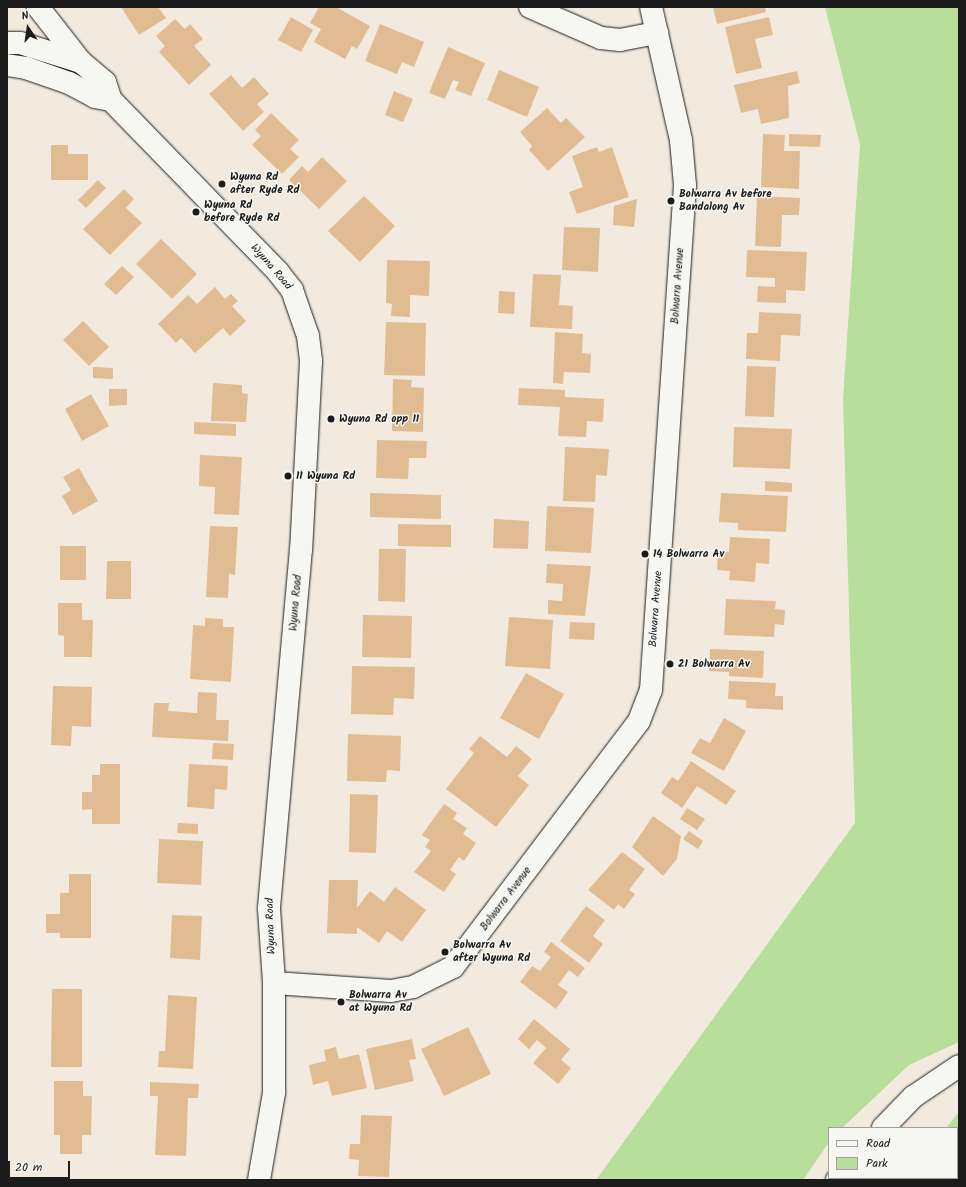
<!DOCTYPE html>
<style>
body{margin:0}
#map{position:relative;width:966px;height:1187px;overflow:hidden;background:#f2eadf;font-family:Kalam,sans-serif}
div>[style]{position:absolute}
.green>*{inset:0;background:#b7de9a}
.building>*{inset:0;background:#e1bc92}
.roads{filter:drop-shadow(0 0 1px #1c1c1c) drop-shadow(0 0 1px #1c1c1c)}
.minor>*{height:22px;margin:-11px;padding:0 11px;transform-origin:11px;border-radius:11px;background:#f6f6f2}
.major>*{height:22px;margin:-11px;padding:0 11px;transform-origin:11px;border-radius:11px;background:#f6f6f2}
.dots>*{width:11px;height:11px;translate:-50% -50%;box-sizing:border-box;border:2px solid #f6f6f2;border-radius:50%}
span{translate:-50% -50%;white-space:nowrap;text-align:center;line-height:1.15;-webkit-text-stroke:3px #f6f6f2;paint-order:stroke}
.poi-label{font-size:11px;color:#1c1c1c;font-weight:700}
.left{translate:0 -50%;text-align:left}
.street-label{font-size:11px;color:#1c1c1c}
.frame{position:absolute;inset:0;border:8px solid #1c1c1c;pointer-events:none}
.legend{position:absolute;left:828px;top:1127px;width:130px;height:52px;box-sizing:border-box;background:#f6f6f2;border:1px solid #9f9f9c;margin:0;padding:5px 7px;list-style:none;font-size:12px;color:#1c1c1c}
.legend li{display:flex;align-items:center;gap:8px;height:20px}
.legend b{width:20px;border:1px solid #9f9f9c}
.north{position:absolute;left:8px;top:8px;width:40px;height:40px;-webkit-text-stroke:3px #f6f6f2;paint-order:stroke;rotate:347deg;font-size:11px;font-weight:700;line-height:16px;text-align:center;color:#1c1c1c}
.north::after{content:'';display:block;margin:auto;width:14px;height:18px;background:#1c1c1c;clip-path:polygon(50% 0,100% 100%,50% 72%,0 100%)}
.scale{position:absolute;left:8px;top:1161px;width:62px;height:18px;box-sizing:border-box;border:2px solid #1c1c1c;border-top:0;padding-left:5px;font-size:12px;line-height:14px;white-space:nowrap;color:#1c1c1c;-webkit-text-stroke:3px #f6f6f2;paint-order:stroke}
</style>
<div id="map">
<div class="green">
<div style="clip-path:polygon(825px 7px,959px 7px,959px 1042px,909px 1065px,842px 1128px,829px 1128px,829px 1142px,803px 1180px,596px 1180px,855px 823px,843px 399px,860px 145px)"></div>
<div style="clip-path:polygon(959px 1112px,959px 1180px,901px 1180px,957px 1178px,957px 1128px,946px 1128px)"></div>
</div>
<div class="building">
<div style="clip-path:polygon(121px 7px,158px 7px,166px 18px,139px 35px)"></div>
<div style="clip-path:polygon(319px 7px,336px 7px,370px 26px,357px 49px,352px 46px,345px 59px,314px 42px,321px 29px,310px 23px)"></div>
<div style="clip-path:polygon(713px 7px,765px 7px,766px 12px,717px 24px)"></div>
<div style="clip-path:polygon(291px 17px,313px 30px,301px 52px,278px 40px)"></div>
<div style="clip-path:polygon(769px 17px,773px 35px,755px 39px,762px 68px,736px 74px,725px 27px)"></div>
<div style="clip-path:polygon(175px 19px,185px 29px,190px 24px,203px 39px,194px 46px,211px 65px,189px 85px,159px 52px,165px 46px,156px 36px)"></div>
<div style="clip-path:polygon(380px 24px,424px 42px,414px 67px,402px 62px,397px 74px,365px 61px)"></div>
<div style="clip-path:polygon(448px 47px,485px 63px,471px 96px,455px 90px,459px 82px,453px 80px,445px 99px,429px 93px)"></div>
<div style="clip-path:polygon(499px 70px,539px 87px,527px 117px,487px 100px)"></div>
<div style="clip-path:polygon(797px 71px,800px 83px,788px 86px,789px 118px,761px 124px,758px 109px,741px 113px,734px 85px)"></div>
<div style="clip-path:polygon(231px 75px,242px 88px,254px 77px,269px 94px,257px 104px,264px 112px,243px 131px,209px 94px)"></div>
<div style="clip-path:polygon(394px 91px,413px 99px,403px 122px,385px 115px)"></div>
<div style="clip-path:polygon(547px 108px,561px 123px,566px 118px,585px 137px,548px 171px,529px 150px,532px 146px,520px 132px)"></div>
<div style="clip-path:polygon(271px 113px,299px 140px,290px 149px,299px 157px,282px 174px,252px 145px,261px 136px,255px 130px)"></div>
<div style="clip-path:polygon(763px 134px,785px 135px,784px 151px,800px 151px,799px 189px,761px 187px)"></div>
<div style="clip-path:polygon(789px 134px,821px 135px,820px 147px,789px 146px)"></div>
<div style="clip-path:polygon(51px 145px,68px 145px,68px 154px,88px 154px,88px 180px,51px 180px)"></div>
<div style="clip-path:polygon(597px 147px,599px 152px,612px 147px,629px 197px,577px 214px,569px 192px,583px 187px,572px 156px)"></div>
<div style="clip-path:polygon(322px 157px,347px 181px,319px 209px,289px 180px,302px 166px,308px 172px)"></div>
<div style="clip-path:polygon(98px 180px,106px 188px,86px 208px,78px 200px)"></div>
<div style="clip-path:polygon(124px 189px,134px 199px,126px 208px,142px 223px,110px 255px,83px 229px)"></div>
<div style="clip-path:polygon(364px 196px,395px 226px,360px 262px,328px 231px)"></div>
<div style="clip-path:polygon(757px 196px,800px 198px,799px 215px,782px 215px,781px 247px,755px 246px)"></div>
<div style="clip-path:polygon(637px 199px,634px 227px,613px 225px,614px 206px)"></div>
<div style="clip-path:polygon(564px 227px,600px 228px,598px 272px,562px 270px)"></div>
<div style="clip-path:polygon(161px 239px,197px 274px,172px 299px,136px 264px)"></div>
<div style="clip-path:polygon(747px 250px,807px 252px,805px 291px,786px 290px,786px 303px,757px 302px,758px 286px,775px 287px,775px 278px,746px 277px)"></div>
<div style="clip-path:polygon(387px 260px,430px 261px,429px 296px,410px 295px,410px 317px,391px 316px,392px 304px,386px 303px)"></div>
<div style="clip-path:polygon(122px 266px,134px 277px,116px 295px,104px 284px)"></div>
<div style="clip-path:polygon(533px 274px,561px 275px,559px 305px,573px 306px,572px 329px,530px 327px)"></div>
<div style="clip-path:polygon(215px 287px,225px 299px,231px 294px,238px 301px,232px 306px,246px 321px,230px 336px,223px 328px,195px 353px,181px 338px,176px 343px,158px 324px,188px 295px,197px 304px)"></div>
<div style="clip-path:polygon(499px 291px,515px 292px,514px 314px,498px 313px)"></div>
<div style="clip-path:polygon(759px 312px,801px 314px,800px 336px,781px 335px,780px 361px,746px 359px,747px 333px,758px 333px)"></div>
<div style="clip-path:polygon(83px 321px,109px 347px,89px 366px,63px 340px)"></div>
<div style="clip-path:polygon(386px 322px,426px 323px,425px 376px,384px 375px)"></div>
<div style="clip-path:polygon(555px 332px,583px 334px,582px 353px,591px 354px,590px 373px,564px 372px,563px 384px,553px 383px)"></div>
<div style="clip-path:polygon(747px 366px,776px 367px,774px 417px,745px 416px)"></div>
<div style="clip-path:polygon(93px 367px,113px 368px,113px 379px,93px 378px)"></div>
<div style="clip-path:polygon(393px 379px,412px 380px,411px 387px,424px 388px,423px 432px,392px 431px)"></div>
<div style="clip-path:polygon(213px 383px,242px 385px,242px 393px,248px 394px,246px 422px,211px 421px)"></div>
<div style="clip-path:polygon(519px 388px,565px 390px,565px 397px,604px 399px,603px 422px,587px 421px,586px 437px,558px 436px,560px 407px,518px 405px)"></div>
<div style="clip-path:polygon(109px 389px,127px 389px,127px 405px,109px 406px)"></div>
<div style="clip-path:polygon(91px 394px,109px 426px,82px 441px,65px 409px)"></div>
<div style="clip-path:polygon(194px 422px,236px 424px,236px 436px,194px 434px)"></div>
<div style="clip-path:polygon(734px 427px,792px 429px,790px 469px,733px 467px)"></div>
<div style="clip-path:polygon(377px 440px,427px 441px,426px 458px,409px 458px,408px 479px,376px 478px)"></div>
<div style="clip-path:polygon(565px 447px,609px 449px,607px 476px,596px 475px,595px 502px,563px 501px)"></div>
<div style="clip-path:polygon(200px 455px,242px 457px,239px 515px,214px 514px,215px 487px,199px 486px)"></div>
<div style="clip-path:polygon(79px 468px,98px 501px,73px 515px,62px 496px,71px 490px,63px 477px)"></div>
<div style="clip-path:polygon(765px 481px,792px 483px,792px 492px,765px 491px)"></div>
<div style="clip-path:polygon(370px 493px,441px 495px,441px 519px,370px 517px)"></div>
<div style="clip-path:polygon(721px 493px,788px 496px,786px 532px,738px 530px,738px 523px,719px 522px)"></div>
<div style="clip-path:polygon(547px 506px,594px 508px,591px 553px,545px 551px)"></div>
<div style="clip-path:polygon(494px 519px,529px 521px,528px 549px,493px 548px)"></div>
<div style="clip-path:polygon(398px 524px,451px 525px,451px 547px,398px 546px)"></div>
<div style="clip-path:polygon(210px 526px,238px 527px,235px 575px,229px 574px,228px 598px,206px 597px)"></div>
<div style="clip-path:polygon(730px 537px,770px 539px,769px 564px,756px 563px,755px 582px,729px 580px,730px 571px,717px 570px,718px 552px,729px 552px)"></div>
<div style="clip-path:polygon(60px 546px,86px 546px,86px 580px,60px 580px)"></div>
<div style="clip-path:polygon(379px 549px,406px 549px,405px 602px,378px 601px)"></div>
<div style="clip-path:polygon(107px 561px,131px 561px,131px 599px,106px 599px)"></div>
<div style="clip-path:polygon(547px 564px,591px 566px,585px 616px,548px 614px,548px 600px,562px 601px,563px 584px,546px 583px)"></div>
<div style="clip-path:polygon(726px 599px,776px 601px,775px 609px,785px 610px,784px 625px,775px 624px,774px 637px,724px 635px)"></div>
<div style="clip-path:polygon(58px 603px,82px 603px,82px 620px,93px 620px,92px 657px,64px 657px,64px 636px,58px 635px)"></div>
<div style="clip-path:polygon(363px 615px,412px 616px,411px 658px,362px 657px)"></div>
<div style="clip-path:polygon(509px 617px,553px 620px,550px 669px,505px 666px)"></div>
<div style="clip-path:polygon(205px 618px,223px 619px,223px 627px,234px 627px,231px 682px,190px 679px,193px 625px,205px 626px)"></div>
<div style="clip-path:polygon(570px 622px,595px 623px,594px 640px,569px 639px)"></div>
<div style="clip-path:polygon(710px 649px,764px 651px,763px 678px,729px 676px,729px 672px,709px 671px)"></div>
<div style="clip-path:polygon(352px 666px,415px 667px,414px 699px,394px 698px,393px 715px,351px 714px)"></div>
<div style="clip-path:polygon(526px 673px,564px 694px,539px 739px,500px 718px)"></div>
<div style="clip-path:polygon(729px 681px,776px 683px,775px 696px,783px 696px,783px 710px,746px 708px,746px 700px,728px 699px)"></div>
<div style="clip-path:polygon(53px 686px,92px 687px,91px 727px,72px 726px,71px 746px,51px 745px)"></div>
<div style="clip-path:polygon(198px 692px,217px 693px,216px 720px,229px 720px,228px 741px,152px 737px,154px 703px,169px 703px,168px 711px,197px 713px)"></div>
<div style="clip-path:polygon(724px 718px,746px 731px,724px 771px,691px 753px,700px 738px,710px 743px)"></div>
<div style="clip-path:polygon(348px 734px,401px 736px,400px 771px,387px 770px,386px 782px,347px 781px)"></div>
<div style="clip-path:polygon(480px 736px,507px 757px,516px 746px,532px 759px,518px 776px,529px 785px,496px 827px,446px 789px,474px 753px,469px 749px)"></div>
<div style="clip-path:polygon(213px 743px,234px 744px,233px 760px,212px 759px)"></div>
<div style="clip-path:polygon(691px 761px,736px 791px,726px 805px,697px 786px,682px 808px,661px 793px,672px 777px,678px 781px)"></div>
<div style="clip-path:polygon(100px 764px,120px 764px,120px 824px,92px 824px,92px 809px,82px 810px,82px 792px,92px 792px,92px 775px,100px 775px)"></div>
<div style="clip-path:polygon(189px 764px,228px 766px,227px 790px,215px 789px,214px 809px,187px 807px)"></div>
<div style="clip-path:polygon(350px 794px,378px 795px,376px 853px,349px 852px)"></div>
<div style="clip-path:polygon(444px 804px,457px 813px,453px 819px,467px 828px,463px 834px,476px 843px,464px 861px,459px 857px,450px 870px,456px 874px,444px 892px,414px 872px,431px 851px,425px 847px,430px 840px,422px 835px)"></div>
<div style="clip-path:polygon(687px 808px,705px 819px,697px 830px,680px 819px)"></div>
<div style="clip-path:polygon(653px 816px,681px 836px,677px 859px,663px 876px,632px 847px)"></div>
<div style="clip-path:polygon(178px 823px,198px 824px,198px 834px,177px 833px)"></div>
<div style="clip-path:polygon(689px 831px,703px 841px,698px 849px,683px 839px)"></div>
<div style="clip-path:polygon(159px 839px,203px 841px,201px 885px,157px 883px)"></div>
<div style="clip-path:polygon(622px 852px,645px 869px,629px 890px,635px 894px,624px 909px,618px 904px,614px 910px,588px 890px)"></div>
<div style="clip-path:polygon(69px 874px,91px 874px,91px 938px,60px 938px,60px 933px,46px 933px,46px 914px,60px 914px,60px 893px,69px 893px)"></div>
<div style="clip-path:polygon(329px 880px,358px 880px,357px 908px,370px 891px,384px 902px,395px 887px,426px 910px,402px 942px,387px 931px,379px 943px,357px 927px,357px 934px,327px 933px)"></div>
<div style="clip-path:polygon(586px 906px,605px 920px,593px 936px,603px 944px,589px 963px,560px 941px)"></div>
<div style="clip-path:polygon(172px 915px,202px 916px,200px 960px,170px 958px)"></div>
<div style="clip-path:polygon(551px 942px,585px 968px,578px 977px,569px 970px,558px 985px,568px 992px,556px 1009px,520px 982px,532px 966px,540px 971px,551px 957px,544px 952px)"></div>
<div style="clip-path:polygon(52px 989px,82px 989px,82px 1067px,51px 1067px)"></div>
<div style="clip-path:polygon(168px 995px,197px 997px,193px 1069px,158px 1067px,159px 1051px,165px 1051px)"></div>
<div style="clip-path:polygon(534px 1019px,570px 1049px,561px 1060px,571px 1068px,558px 1084px,533px 1063px,546px 1048px,537px 1040px,529px 1049px,518px 1039px)"></div>
<div style="clip-path:polygon(468px 1027px,491px 1074px,444px 1096px,421px 1049px)"></div>
<div style="clip-path:polygon(412px 1039px,416px 1059px,409px 1060px,414px 1081px,375px 1090px,366px 1049px)"></div>
<div style="clip-path:polygon(336px 1047px,339px 1059px,359px 1054px,367px 1088px,332px 1096px,328px 1081px,313px 1085px,309px 1065px,326px 1061px,324px 1050px)"></div>
<div style="clip-path:polygon(54px 1081px,83px 1081px,83px 1096px,92px 1096px,91px 1135px,82px 1135px,82px 1154px,60px 1154px,60px 1135px,54px 1135px)"></div>
<div style="clip-path:polygon(150px 1082px,199px 1084px,198px 1098px,188px 1098px,186px 1156px,155px 1155px,158px 1096px,150px 1096px)"></div>
<div style="clip-path:polygon(361px 1115px,392px 1116px,389px 1177px,358px 1176px,359px 1160px,349px 1159px,350px 1144px,360px 1144px)"></div>
</div>
<div class="roads">
<div class="minor">
<div style="left:38px;top:7px;width:70px;rotate:52deg"></div>
<div style="left:530px;top:7px;width:77px;rotate:23.6deg"></div>
<div style="left:601px;top:38px;width:19px;rotate:6deg"></div>
<div style="left:620px;top:40px;width:38px;rotate:-11deg"></div>
<div style="left:7px;top:43px;width:13px"></div>
<div style="left:20px;top:43px;width:64px;rotate:17.3deg"></div>
<div style="left:81px;top:62px;width:31px;rotate:40deg"></div>
<div style="left:105px;top:82px;width:19px;rotate:72deg"></div>
<div style="left:111px;top:100px;width:240px;rotate:45.8deg"></div>
<div style="left:278px;top:272px;width:23px;rotate:52deg"></div>
<div style="left:292px;top:290px;width:49px;rotate:70.8deg"></div>
<div style="left:308px;top:336px;width:25px;rotate:83deg"></div>
<div style="left:311px;top:361px;width:188px;rotate:93deg"></div>
<div style="left:301px;top:549px;width:361px;rotate:95.1deg"></div>
<div style="left:269px;top:909px;width:74px;rotate:86.1deg"></div>
<div style="left:274px;top:983px;width:110px;rotate:90deg"></div>
<div style="left:274px;top:1093px;width:88px;rotate:99.8deg"></div>
<div style="left:7px;top:65px;width:19px;rotate:9deg"></div>
<div style="left:26px;top:68px;width:46px;rotate:19.2deg"></div>
<div style="left:69px;top:83px;width:30px;rotate:28deg"></div>
<div style="left:95px;top:97px;width:16px;rotate:11deg"></div>
<div style="left:274px;top:983px;width:117px;rotate:3.9deg"></div>
<div style="left:391px;top:991px;width:22px;rotate:-10deg"></div>
<div style="left:413px;top:987px;width:45px;rotate:-26.6deg"></div>
<div style="left:453px;top:967px;width:308px;rotate:-52.9deg"></div>
<div style="left:639px;top:721px;width:33px;rotate:-69deg"></div>
<div style="left:651px;top:690px;width:506px;rotate:-86.15deg"></div>
<div style="left:685px;top:185px;width:45px;rotate:-95.1deg"></div>
<div style="left:681px;top:140px;width:136px;rotate:-102.7deg"></div>
</div>
<div class="major">
<div style="left:883px;top:1128px;width:43px;rotate:-45.9deg"></div>
<div style="left:913px;top:1097px;width:55px;rotate:-34deg"></div>
<div style="left:837px;top:1180px;width:3px;rotate:-45deg"></div>
</div>
</div>
<div class="dots">
<div style="left:222px;top:184px;background:#1c1c1c"></div>
<div style="left:671px;top:201px;background:#1c1c1c"></div>
<div style="left:196px;top:212px;background:#1c1c1c"></div>
<div style="left:331px;top:419px;background:#1c1c1c"></div>
<div style="left:288px;top:476px;background:#1c1c1c"></div>
<div style="left:645px;top:554px;background:#1c1c1c"></div>
<div style="left:670px;top:664px;background:#1c1c1c"></div>
<div style="left:445px;top:952px;background:#1c1c1c"></div>
<div style="left:341px;top:1002px;background:#1c1c1c"></div>
</div>
<div class="poi-label">
<span class="left" style="left:230px;top:184px">Wyuna Rd<br>after Ryde Rd</span>
<span class="left" style="left:679px;top:201px">Bolwarra Av before<br>Bandalong Av</span>
<span class="left" style="left:204px;top:212px">Wyuna Rd<br>before Ryde Rd</span>
<span class="left" style="left:339px;top:419px">Wyuna Rd opp 11</span>
<span class="left" style="left:296px;top:476px">11 Wyuna Rd</span>
<span class="left" style="left:653px;top:554px">14 Bolwarra Av</span>
<span class="left" style="left:678px;top:664px">21 Bolwarra Av</span>
<span class="left" style="left:453px;top:952px">Bolwarra Av<br>after Wyuna Rd</span>
<span class="left" style="left:349px;top:1002px">Bolwarra Av<br>at Wyuna Rd</span>
</div>
<div class="street-label">
<span style="left:271px;top:267px;rotate:49deg">Wyuna Road</span>
<span style="left:678px;top:286px;rotate:-86deg">Bolwarra Avenue</span>
<span style="left:296px;top:603px;rotate:-85deg">Wyuna Road</span>
<span style="left:656px;top:609px;rotate:-86deg">Bolwarra Avenue</span>
<span style="left:506px;top:899px;rotate:-53deg">Bolwarra Avenue</span>
<span style="left:271px;top:926px;rotate:-92deg">Wyuna Road</span>
</div>
<div class="frame"></div>
<ul class="legend">
<li><b style="height:5px;background:#f6f6f2"></b>Road</li>
<li><b style="height:11px;background:#b7de9a"></b>Park</li>
</ul>
<div class="north">N</div>
<div class="scale">20 m</div>
</div>
